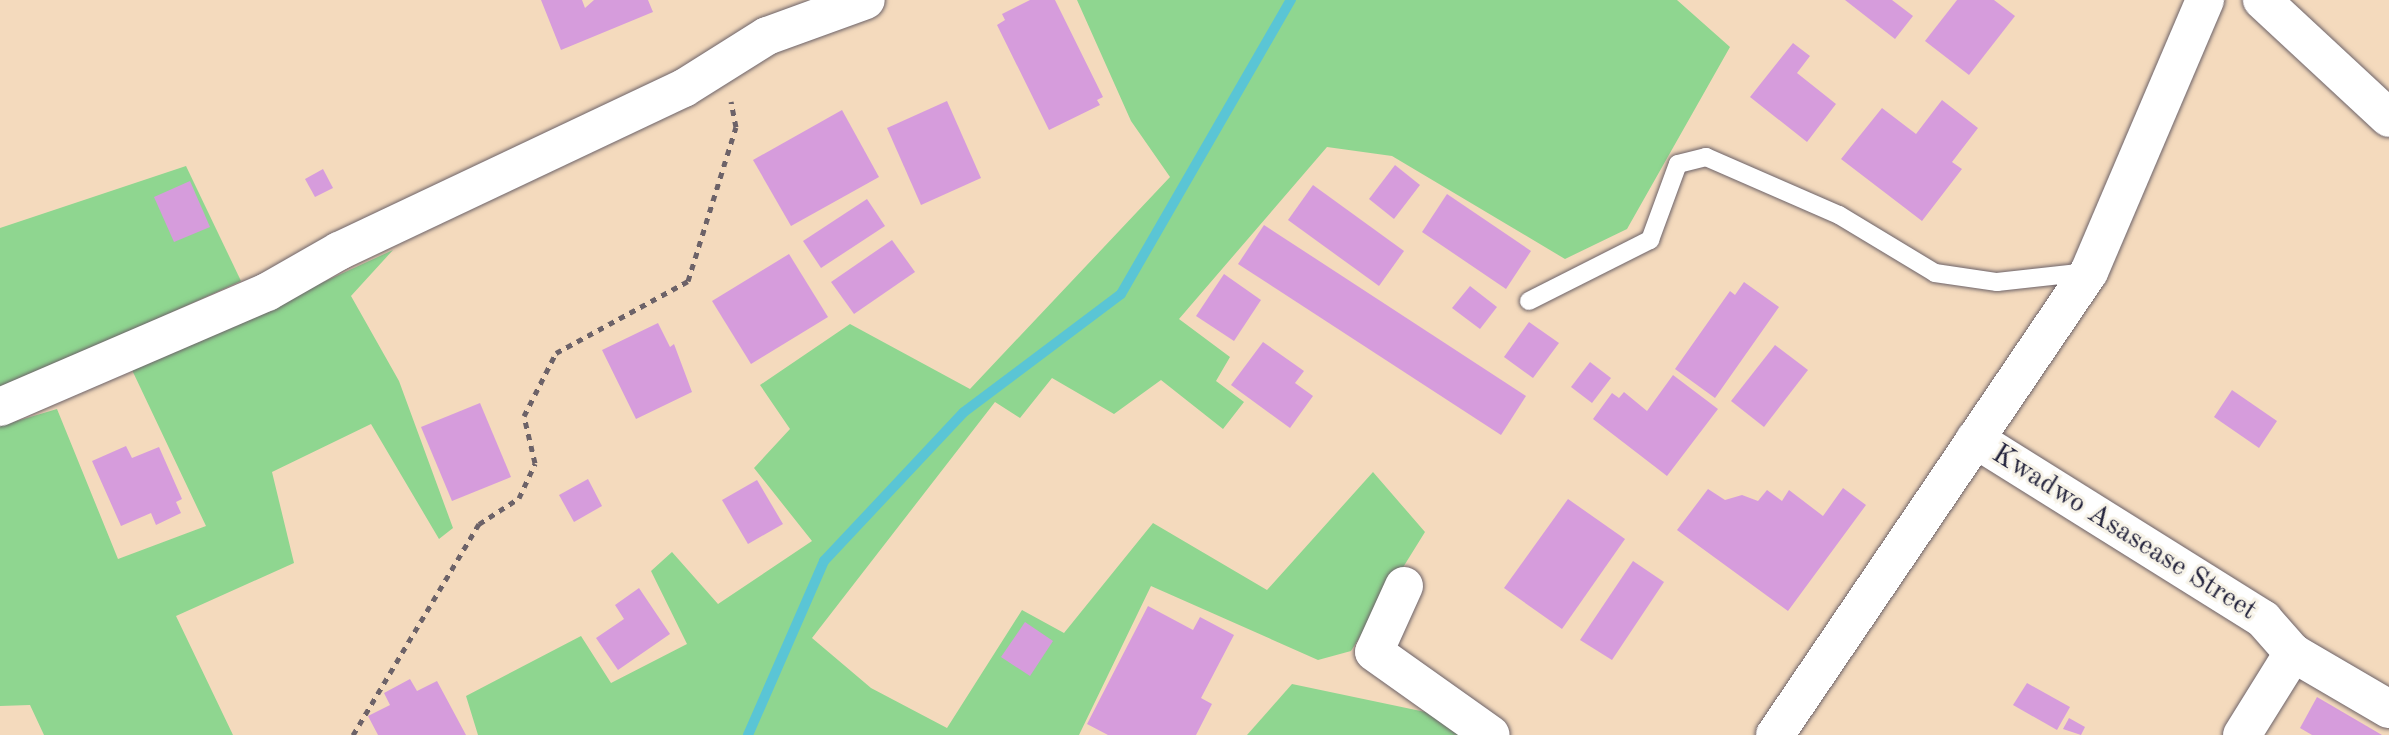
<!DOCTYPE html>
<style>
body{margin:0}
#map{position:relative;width:2389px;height:735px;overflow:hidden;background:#f4dabd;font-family:"Old Standard TT",serif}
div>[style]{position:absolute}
.green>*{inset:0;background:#8fd690}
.stream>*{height:10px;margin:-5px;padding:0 5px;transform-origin:5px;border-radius:5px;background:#5ac5d5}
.building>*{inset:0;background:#d69cdc}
.path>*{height:5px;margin-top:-2.5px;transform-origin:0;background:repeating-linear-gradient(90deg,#6c6268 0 6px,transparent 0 12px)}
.roads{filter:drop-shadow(0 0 2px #6c6268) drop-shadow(0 0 2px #6c6268)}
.service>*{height:18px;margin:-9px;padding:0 9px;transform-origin:9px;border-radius:9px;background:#fff}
.minor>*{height:38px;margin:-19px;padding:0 19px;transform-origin:19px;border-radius:19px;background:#fff}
span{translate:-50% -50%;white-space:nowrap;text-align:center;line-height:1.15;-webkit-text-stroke:6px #f7f3e8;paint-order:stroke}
.street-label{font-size:28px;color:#22223b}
</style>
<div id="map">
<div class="green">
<div style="clip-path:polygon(1077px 0,1677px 0,1730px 47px,1627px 229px,1565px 259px,1392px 156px,1327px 147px,1179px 319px,1230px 357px,1216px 381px,1244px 402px,1223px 429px,1161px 380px,1114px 414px,1052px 378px,1020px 418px,995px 402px,812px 638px,871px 688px,947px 728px,1022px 610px,1064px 633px,1153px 523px,1267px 590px,1373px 472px,1425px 532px,1351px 651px,1318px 660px,1151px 586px,1079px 735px,478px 735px,466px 696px,581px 636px,611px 683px,687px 644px,651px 571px,672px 552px,718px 604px,812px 541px,754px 468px,790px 429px,760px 385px,850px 324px,970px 389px,1170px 177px,1131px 121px)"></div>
<div style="clip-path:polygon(186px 166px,241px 281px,0 390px,0 228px)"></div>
<div style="clip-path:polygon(393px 250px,351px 296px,399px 381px,453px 528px,439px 539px,371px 424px,272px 472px,294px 563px,176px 616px,233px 735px,44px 735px,30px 705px,0 706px,0 426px,57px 409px,118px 559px,206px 526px,132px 370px)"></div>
<div style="clip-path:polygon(1292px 684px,1435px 714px,1467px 735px,1247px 735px)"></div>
</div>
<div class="stream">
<div style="left:748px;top:735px;width:190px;rotate:-66.4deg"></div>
<div style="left:824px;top:561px;width:204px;rotate:-46.8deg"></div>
<div style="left:964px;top:412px;width:196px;rotate:-36.9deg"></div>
<div style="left:1121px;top:294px;width:340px;rotate:-60deg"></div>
</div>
<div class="building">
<div style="clip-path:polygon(541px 0,582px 0,585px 8px,594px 0,648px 0,653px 12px,561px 50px)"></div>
<div style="clip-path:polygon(1030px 0,1055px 0,1103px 97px,1097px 100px,1100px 105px,1049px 130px,997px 25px,1005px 20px,1002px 14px)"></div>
<div style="clip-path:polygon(1845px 0,1892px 0,1913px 16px,1895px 39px)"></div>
<div style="clip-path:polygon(1957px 0,1994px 0,2015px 16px,1969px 75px,1925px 41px)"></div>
<div style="clip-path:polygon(1793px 43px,1810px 56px,1797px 73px,1836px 104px,1807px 142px,1750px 97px)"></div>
<div style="clip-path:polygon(1942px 100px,1978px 128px,1952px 162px,1962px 169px,1922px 221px,1841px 159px,1882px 108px,1916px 134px)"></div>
<div style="clip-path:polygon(947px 101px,981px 178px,921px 205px,887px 128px)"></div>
<div style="clip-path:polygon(842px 110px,879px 177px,791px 226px,753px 160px)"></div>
<div style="clip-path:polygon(1395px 165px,1420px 185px,1394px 219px,1369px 199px)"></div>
<div style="clip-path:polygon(323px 169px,333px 188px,315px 197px,305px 179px)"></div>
<div style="clip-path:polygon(190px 181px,210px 227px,174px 242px,154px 197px)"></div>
<div style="clip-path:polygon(1313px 185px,1404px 251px,1379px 286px,1288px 220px)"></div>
<div style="clip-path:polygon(1447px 194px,1531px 251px,1506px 289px,1422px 232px)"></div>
<div style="clip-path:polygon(867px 199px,885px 226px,821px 268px,803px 241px)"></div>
<div style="clip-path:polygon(1264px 225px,1526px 396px,1501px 435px,1238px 264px)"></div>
<div style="clip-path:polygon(892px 240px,915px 272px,854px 314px,831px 282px)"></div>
<div style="clip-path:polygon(789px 254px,828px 317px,751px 364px,712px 301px)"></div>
<div style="clip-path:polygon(1224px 274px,1261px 300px,1234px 341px,1196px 316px)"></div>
<div style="clip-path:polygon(1744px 282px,1779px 307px,1715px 398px,1675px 369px,1730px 291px,1735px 295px)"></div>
<div style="clip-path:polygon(1470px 286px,1497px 307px,1480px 329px,1452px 308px)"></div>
<div style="clip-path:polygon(1529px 322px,1559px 343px,1533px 378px,1504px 357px)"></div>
<div style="clip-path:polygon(658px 323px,670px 347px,674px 344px,692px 392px,636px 419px,602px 350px)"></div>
<div style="clip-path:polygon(1263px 342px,1304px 371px,1295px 383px,1313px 396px,1290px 428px,1231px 385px)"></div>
<div style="clip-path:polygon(1775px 345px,1808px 370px,1764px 427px,1731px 401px)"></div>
<div style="clip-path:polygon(1590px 362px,1611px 378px,1592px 403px,1571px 387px)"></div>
<div style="clip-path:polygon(1673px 375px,1718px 409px,1667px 476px,1593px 419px,1612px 393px,1619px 398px,1624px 392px,1647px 411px)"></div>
<div style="clip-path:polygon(2232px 390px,2277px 421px,2259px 448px,2214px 417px)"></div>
<div style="clip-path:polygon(480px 403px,511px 477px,452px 501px,421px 427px)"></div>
<div style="clip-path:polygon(126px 446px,132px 458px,159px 447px,182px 499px,176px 502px,181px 513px,156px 525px,151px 513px,121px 526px,92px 461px)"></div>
<div style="clip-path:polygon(588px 479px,602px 506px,574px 522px,559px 495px)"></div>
<div style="clip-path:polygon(757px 480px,783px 524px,748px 544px,722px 500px)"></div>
<div style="clip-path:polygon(1843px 488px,1866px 505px,1788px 611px,1677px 530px,1708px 489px,1725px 500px,1742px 495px,1758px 501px,1767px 490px,1782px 501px,1789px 490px,1823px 516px)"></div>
<div style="clip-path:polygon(1568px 499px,1625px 539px,1562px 629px,1504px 588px)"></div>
<div style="clip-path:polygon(1633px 561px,1664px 582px,1612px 660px,1580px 640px)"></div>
<div style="clip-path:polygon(639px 588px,670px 634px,618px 670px,596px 638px,624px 619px,615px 605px)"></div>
<div style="clip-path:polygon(1148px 606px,1193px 630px,1200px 617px,1234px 635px,1201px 698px,1212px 704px,1196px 735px,1108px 735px,1087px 724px)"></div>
<div style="clip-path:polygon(1025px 622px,1053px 641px,1030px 676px,1001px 657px)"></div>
<div style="clip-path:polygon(410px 679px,417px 691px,437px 681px,466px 735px,378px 735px,368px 716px,390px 705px,384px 693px)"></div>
<div style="clip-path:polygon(2027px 683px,2070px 707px,2057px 730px,2013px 705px)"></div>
<div style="clip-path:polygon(2317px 697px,2382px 735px,2312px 735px,2300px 728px)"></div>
<div style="clip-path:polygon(2069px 718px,2085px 727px,2081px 735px,2063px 729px)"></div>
</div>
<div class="path">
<div style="left:353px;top:735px;width:246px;rotate:-59.2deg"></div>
<div style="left:479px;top:524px;width:48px;rotate:-33deg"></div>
<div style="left:519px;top:498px;width:38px;rotate:-65deg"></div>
<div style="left:535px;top:463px;width:48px;rotate:-103.2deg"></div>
<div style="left:524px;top:416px;width:71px;rotate:-63.1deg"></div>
<div style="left:556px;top:353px;width:150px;rotate:-28.6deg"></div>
<div style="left:688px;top:281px;width:161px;rotate:-72.7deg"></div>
<div style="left:736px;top:127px;width:26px;rotate:-101deg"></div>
</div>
<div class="roads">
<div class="service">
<div style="left:1529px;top:301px;width:136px;rotate:-26.8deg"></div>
<div style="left:1650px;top:240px;width:81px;rotate:-69.8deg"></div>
<div style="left:1678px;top:164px;width:29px;rotate:-14deg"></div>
<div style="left:1706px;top:157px;width:145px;rotate:23.6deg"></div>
<div style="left:1839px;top:215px;width:112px;rotate:31.1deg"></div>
<div style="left:1935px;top:273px;width:63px;rotate:8.3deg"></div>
<div style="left:1997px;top:282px;width:91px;rotate:-6.3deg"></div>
</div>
<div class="minor">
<div style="left:2262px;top:0;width:173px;rotate:42.9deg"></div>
<div style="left:0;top:407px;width:291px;rotate:-23.3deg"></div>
<div style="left:267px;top:292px;width:83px;rotate:-29.7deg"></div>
<div style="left:339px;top:251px;width:382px;rotate:-25.3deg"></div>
<div style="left:684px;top:88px;width:98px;rotate:-32.1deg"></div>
<div style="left:767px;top:36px;width:105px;rotate:-20deg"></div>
<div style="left:1975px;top:439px;width:340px;rotate:32deg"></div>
<div style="left:2263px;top:619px;width:45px;rotate:48.6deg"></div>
<div style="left:2293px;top:653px;width:111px;rotate:30.3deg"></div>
<div style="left:1404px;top:586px;width:72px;rotate:114.4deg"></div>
<div style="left:1374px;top:652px;width:143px;rotate:35.4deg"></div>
<div style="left:1775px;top:735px;width:559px;rotate:-55.86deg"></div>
<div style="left:2089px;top:272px;width:296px;rotate:-66.9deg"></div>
<div style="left:2242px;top:735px;width:97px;rotate:-58.1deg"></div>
</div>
</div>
<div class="street-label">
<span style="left:2124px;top:533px;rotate:32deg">Kwadwo Asasease Street</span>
</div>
</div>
